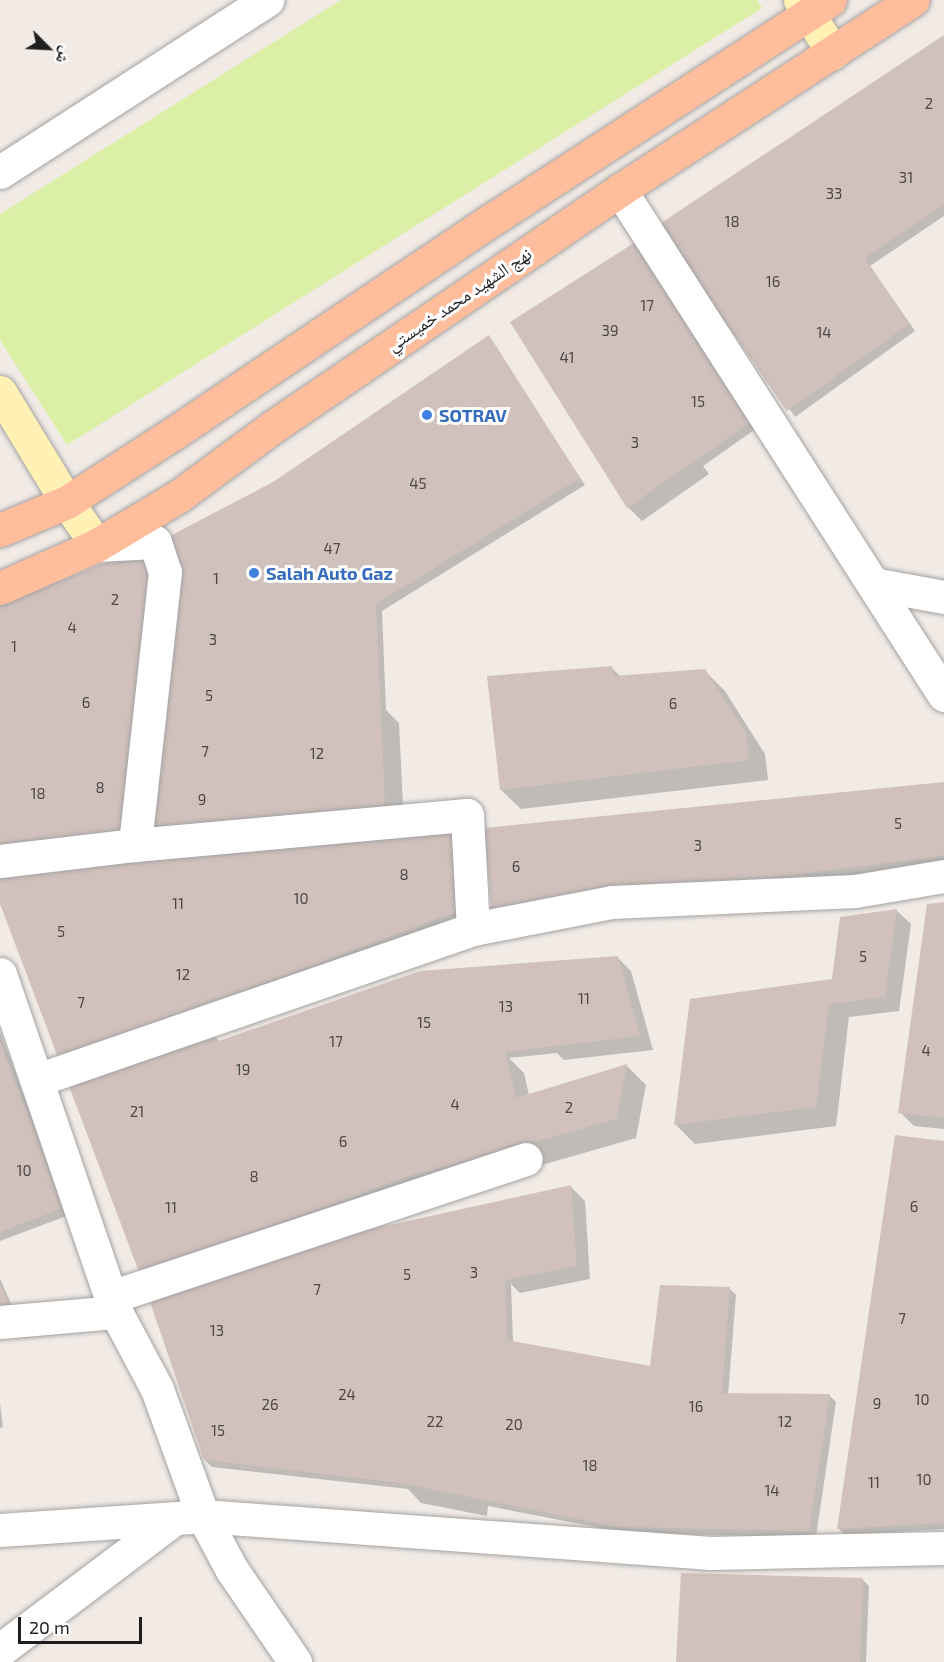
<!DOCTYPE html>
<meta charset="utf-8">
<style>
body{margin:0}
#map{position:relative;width:944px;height:1662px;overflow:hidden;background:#f1eae5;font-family:"Exo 2","Noto Naskh Arabic",sans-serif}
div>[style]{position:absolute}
.grass>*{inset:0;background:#dbf0a6}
.shadow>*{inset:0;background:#0003}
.building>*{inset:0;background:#d1c1bd}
.roads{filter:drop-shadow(0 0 2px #a3a3a3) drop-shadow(0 0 2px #a3a3a3)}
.street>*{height:33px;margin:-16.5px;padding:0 16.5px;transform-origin:16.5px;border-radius:16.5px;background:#fff}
.secondary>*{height:33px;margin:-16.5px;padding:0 16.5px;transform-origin:16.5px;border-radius:16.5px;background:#fff2b4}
.primary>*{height:33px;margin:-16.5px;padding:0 16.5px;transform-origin:16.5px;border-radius:16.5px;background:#ffbd9b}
.dots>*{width:16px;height:16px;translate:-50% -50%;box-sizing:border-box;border:3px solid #fff;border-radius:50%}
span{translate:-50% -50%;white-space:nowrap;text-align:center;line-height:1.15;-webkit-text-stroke:6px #fff;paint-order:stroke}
.number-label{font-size:15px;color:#4c4846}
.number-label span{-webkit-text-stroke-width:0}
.street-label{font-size:18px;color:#1f1f1f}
.shop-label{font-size:18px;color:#366cbe;font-weight:700}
.left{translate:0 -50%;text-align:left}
.north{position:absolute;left:18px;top:18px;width:60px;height:60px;-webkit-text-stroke:4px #fff;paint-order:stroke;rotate:114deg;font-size:16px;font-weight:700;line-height:24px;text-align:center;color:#1f1f1f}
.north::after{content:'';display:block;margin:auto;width:21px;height:27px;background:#1f1f1f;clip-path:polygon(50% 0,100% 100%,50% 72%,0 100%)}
.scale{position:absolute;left:18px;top:1617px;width:124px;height:27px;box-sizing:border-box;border:3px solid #1f1f1f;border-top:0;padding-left:8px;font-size:18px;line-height:21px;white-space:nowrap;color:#1f1f1f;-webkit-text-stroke:4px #fff;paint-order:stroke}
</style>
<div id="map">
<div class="grass">
<div style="clip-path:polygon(341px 0,757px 0,762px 8px,67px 445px,0 340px,0 214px)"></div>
</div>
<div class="shadow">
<div style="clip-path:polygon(944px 37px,944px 216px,870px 266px,915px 331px,795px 417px,660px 225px)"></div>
<div style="clip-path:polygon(633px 245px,653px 265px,757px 428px,703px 466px,709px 474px,642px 521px,628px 507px,512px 323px)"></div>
<div style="clip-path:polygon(488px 337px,585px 485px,382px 611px,386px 710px,399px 723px,404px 826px,271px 841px,274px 483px)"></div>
<div style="clip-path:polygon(143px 549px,124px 843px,0 607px)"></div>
<div style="clip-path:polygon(612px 668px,621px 677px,705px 671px,725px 691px,765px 754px,768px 780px,521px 809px,501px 790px)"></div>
<div style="clip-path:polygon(944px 783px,944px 878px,508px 924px)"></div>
<div style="clip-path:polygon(452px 831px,480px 930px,262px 1002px,0 899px)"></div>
<div style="clip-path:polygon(944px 904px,944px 1129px,914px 1126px,900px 1112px)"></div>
<div style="clip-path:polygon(897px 911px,911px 924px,899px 1011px,849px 1017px,836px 1126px,695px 1144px,676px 1125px,833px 982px,841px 919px)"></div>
<div style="clip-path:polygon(617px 957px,631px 971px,653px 1050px,564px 1060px,557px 1053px,509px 1058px,524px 1073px,529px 1095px,627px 1066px,646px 1085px,636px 1138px,147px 1278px,212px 1032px,220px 1043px)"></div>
<div style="clip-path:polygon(0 1032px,69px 1215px,0 1241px)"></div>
<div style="clip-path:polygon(944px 1142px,944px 1529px,845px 1535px,839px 1529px)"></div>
<div style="clip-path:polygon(571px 1187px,585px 1201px,590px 1279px,520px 1293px,511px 1284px,513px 1342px,652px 1368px,729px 1288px,736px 1295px,728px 1395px,829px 1395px,836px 1402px,816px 1537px,626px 1533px,488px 1506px,487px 1516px,421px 1503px,408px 1489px,212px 1467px,205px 1460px,360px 1233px)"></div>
<div style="clip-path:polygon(0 1279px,15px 1312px,0 1314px)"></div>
<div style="clip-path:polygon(0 1403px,3px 1427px,0 1428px)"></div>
<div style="clip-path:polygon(862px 1579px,869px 1586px,866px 1662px,677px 1662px)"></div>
</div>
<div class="building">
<div style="clip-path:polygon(944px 35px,944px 205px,865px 258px,909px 324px,787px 411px,658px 225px)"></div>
<div style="clip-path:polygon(634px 243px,752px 421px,627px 508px,510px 322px)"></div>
<div style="clip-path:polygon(489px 335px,580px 478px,376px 604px,385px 806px,149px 833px,177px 554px,168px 537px,273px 482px)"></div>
<div style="clip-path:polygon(143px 548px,152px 569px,118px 837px,0 850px,0 605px)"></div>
<div style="clip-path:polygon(612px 666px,614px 676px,705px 669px,746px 733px,749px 760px,500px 790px,487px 676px)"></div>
<div style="clip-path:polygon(944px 782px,944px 856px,492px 911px,484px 828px)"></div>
<div style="clip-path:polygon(453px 829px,461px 910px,59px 1060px,0 904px,0 875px)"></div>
<div style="clip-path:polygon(944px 902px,944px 1118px,898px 1113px,927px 904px)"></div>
<div style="clip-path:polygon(897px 909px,885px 997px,829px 1004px,816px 1107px,674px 1125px,690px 999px,832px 979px,840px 917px)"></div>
<div style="clip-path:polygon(618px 956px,640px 1036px,505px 1052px,516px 1098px,627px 1064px,617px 1119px,411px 1176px,139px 1272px,69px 1086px,212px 1031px,216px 1042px,420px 971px)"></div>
<div style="clip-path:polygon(0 1042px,63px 1208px,0 1232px)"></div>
<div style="clip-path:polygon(895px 1135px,944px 1141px,944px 1523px,837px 1529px)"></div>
<div style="clip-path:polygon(571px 1185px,577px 1266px,505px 1280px,507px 1340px,650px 1366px,660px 1285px,730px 1287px,722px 1393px,830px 1394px,809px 1531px,618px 1527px,400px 1483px,204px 1460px,149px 1299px,357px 1228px,358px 1232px)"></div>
<div style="clip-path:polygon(0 1285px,10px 1306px,0 1307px)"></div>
<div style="clip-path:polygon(681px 1573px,863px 1578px,860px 1662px,676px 1662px)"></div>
</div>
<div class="roads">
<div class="street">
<div style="left:0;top:172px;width:318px;rotate:-32.8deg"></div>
<div style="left:620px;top:190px;width:600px;rotate:57.32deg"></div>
<div style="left:97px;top:545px;width:58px;rotate:-3deg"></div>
<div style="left:155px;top:542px;width:32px;rotate:72deg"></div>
<div style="left:165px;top:572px;width:275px;rotate:96.3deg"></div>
<div style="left:873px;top:584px;width:72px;rotate:10.4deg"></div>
<div style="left:0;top:861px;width:136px;rotate:-6.8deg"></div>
<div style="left:135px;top:845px;width:333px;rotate:-5.2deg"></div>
<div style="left:467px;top:815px;width:114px;rotate:87deg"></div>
<div style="left:473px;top:929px;width:461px;rotate:160.9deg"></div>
<div style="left:473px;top:929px;width:142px;rotate:-11deg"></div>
<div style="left:612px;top:902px;width:243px;rotate:-2.6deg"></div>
<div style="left:855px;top:891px;width:90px;rotate:-9.6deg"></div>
<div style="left:0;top:974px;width:357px;rotate:71.1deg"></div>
<div style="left:116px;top:1312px;width:87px;rotate:62deg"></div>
<div style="left:157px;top:1389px;width:135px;rotate:70.1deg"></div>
<div style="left:203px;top:1516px;width:509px;rotate:4.17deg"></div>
<div style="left:711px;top:1553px;width:233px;rotate:-1.2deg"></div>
<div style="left:111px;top:1297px;width:437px;rotate:-18.4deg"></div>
<div style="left:0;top:1322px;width:116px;rotate:-4.9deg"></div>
<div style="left:0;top:1530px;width:203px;rotate:-3.9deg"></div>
<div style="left:203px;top:1516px;width:61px;rotate:61.8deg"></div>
<div style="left:232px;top:1570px;width:112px;rotate:55.6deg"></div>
<div style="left:0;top:1650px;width:218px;rotate:-37deg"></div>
</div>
<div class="secondary">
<div style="left:800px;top:0;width:62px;rotate:58.1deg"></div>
<div style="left:0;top:392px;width:129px;rotate:58.7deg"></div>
<div style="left:67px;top:502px;width:52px;rotate:55.1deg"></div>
</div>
<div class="primary">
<div style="left:0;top:530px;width:73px;rotate:-22.7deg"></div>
<div style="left:67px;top:502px;width:127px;rotate:-32.8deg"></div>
<div style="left:174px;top:433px;width:388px;rotate:-33.9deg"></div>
<div style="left:496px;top:217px;width:398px;rotate:-33deg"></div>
<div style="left:0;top:588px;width:106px;rotate:-23.9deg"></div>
<div style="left:97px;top:545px;width:96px;rotate:-30.9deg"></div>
<div style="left:179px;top:496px;width:118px;rotate:-36.4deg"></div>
<div style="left:274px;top:426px;width:419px;rotate:-34.3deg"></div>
<div style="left:620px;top:190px;width:349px;rotate:-33deg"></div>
</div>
</div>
<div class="dots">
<div style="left:427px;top:415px;background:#3f7fe0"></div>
<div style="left:254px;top:573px;background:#3f7fe0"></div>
</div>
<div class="number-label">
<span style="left:929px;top:104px">2</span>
<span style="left:906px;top:178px">31</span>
<span style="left:834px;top:194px">33</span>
<span style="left:732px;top:222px">18</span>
<span style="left:773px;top:282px">16</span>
<span style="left:647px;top:306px">17</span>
<span style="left:610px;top:331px">39</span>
<span style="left:824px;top:333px">14</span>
<span style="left:567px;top:358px">41</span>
<span style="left:698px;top:402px">15</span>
<span style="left:635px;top:443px">3</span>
<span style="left:418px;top:484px">45</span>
<span style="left:332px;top:549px">47</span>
<span style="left:216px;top:579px">1</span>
<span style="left:115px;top:600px">2</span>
<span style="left:72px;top:628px">4</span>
<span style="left:213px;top:640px">3</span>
<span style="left:14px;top:647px">1</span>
<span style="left:209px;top:696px">5</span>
<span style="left:86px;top:703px">6</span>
<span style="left:673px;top:704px">6</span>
<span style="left:205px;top:752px">7</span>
<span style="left:317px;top:754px">12</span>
<span style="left:100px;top:788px">8</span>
<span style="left:38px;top:794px">18</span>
<span style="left:202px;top:800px">9</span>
<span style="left:898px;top:824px">5</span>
<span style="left:698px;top:846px">3</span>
<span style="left:516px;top:867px">6</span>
<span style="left:404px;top:875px">8</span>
<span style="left:301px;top:899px">10</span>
<span style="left:178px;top:904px">11</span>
<span style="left:61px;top:932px">5</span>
<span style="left:863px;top:957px">5</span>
<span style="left:183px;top:975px">12</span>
<span style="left:584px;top:999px">11</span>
<span style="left:81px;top:1003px">7</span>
<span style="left:506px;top:1007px">13</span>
<span style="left:424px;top:1023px">15</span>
<span style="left:336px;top:1042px">17</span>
<span style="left:926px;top:1051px">4</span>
<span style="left:243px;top:1070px">19</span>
<span style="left:455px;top:1105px">4</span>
<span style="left:569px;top:1108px">2</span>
<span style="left:137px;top:1112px">21</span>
<span style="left:343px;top:1142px">6</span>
<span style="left:24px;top:1171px">10</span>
<span style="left:254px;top:1177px">8</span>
<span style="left:914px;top:1207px">6</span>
<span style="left:171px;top:1208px">11</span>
<span style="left:474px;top:1273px">3</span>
<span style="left:407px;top:1275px">5</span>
<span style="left:317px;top:1290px">7</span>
<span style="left:902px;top:1319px">7</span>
<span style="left:217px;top:1331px">13</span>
<span style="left:347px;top:1395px">24</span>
<span style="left:922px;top:1400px">10</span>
<span style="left:877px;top:1404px">9</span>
<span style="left:270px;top:1405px">26</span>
<span style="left:696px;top:1407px">16</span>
<span style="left:435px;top:1422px">22</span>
<span style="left:785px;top:1422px">12</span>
<span style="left:514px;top:1425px">20</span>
<span style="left:218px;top:1431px">15</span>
<span style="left:590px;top:1466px">18</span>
<span style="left:924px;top:1480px">10</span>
<span style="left:874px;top:1483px">11</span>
<span style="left:772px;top:1491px">14</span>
</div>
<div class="street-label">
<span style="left:459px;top:299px;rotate:-34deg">نهج الشهيد محمد خميستي</span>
</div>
<div class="shop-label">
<span class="left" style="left:439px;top:415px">SOTRAV</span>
<span class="left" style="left:266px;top:573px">Salah Auto Gaz</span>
</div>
<div class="north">ش</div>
<div class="scale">20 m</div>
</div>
